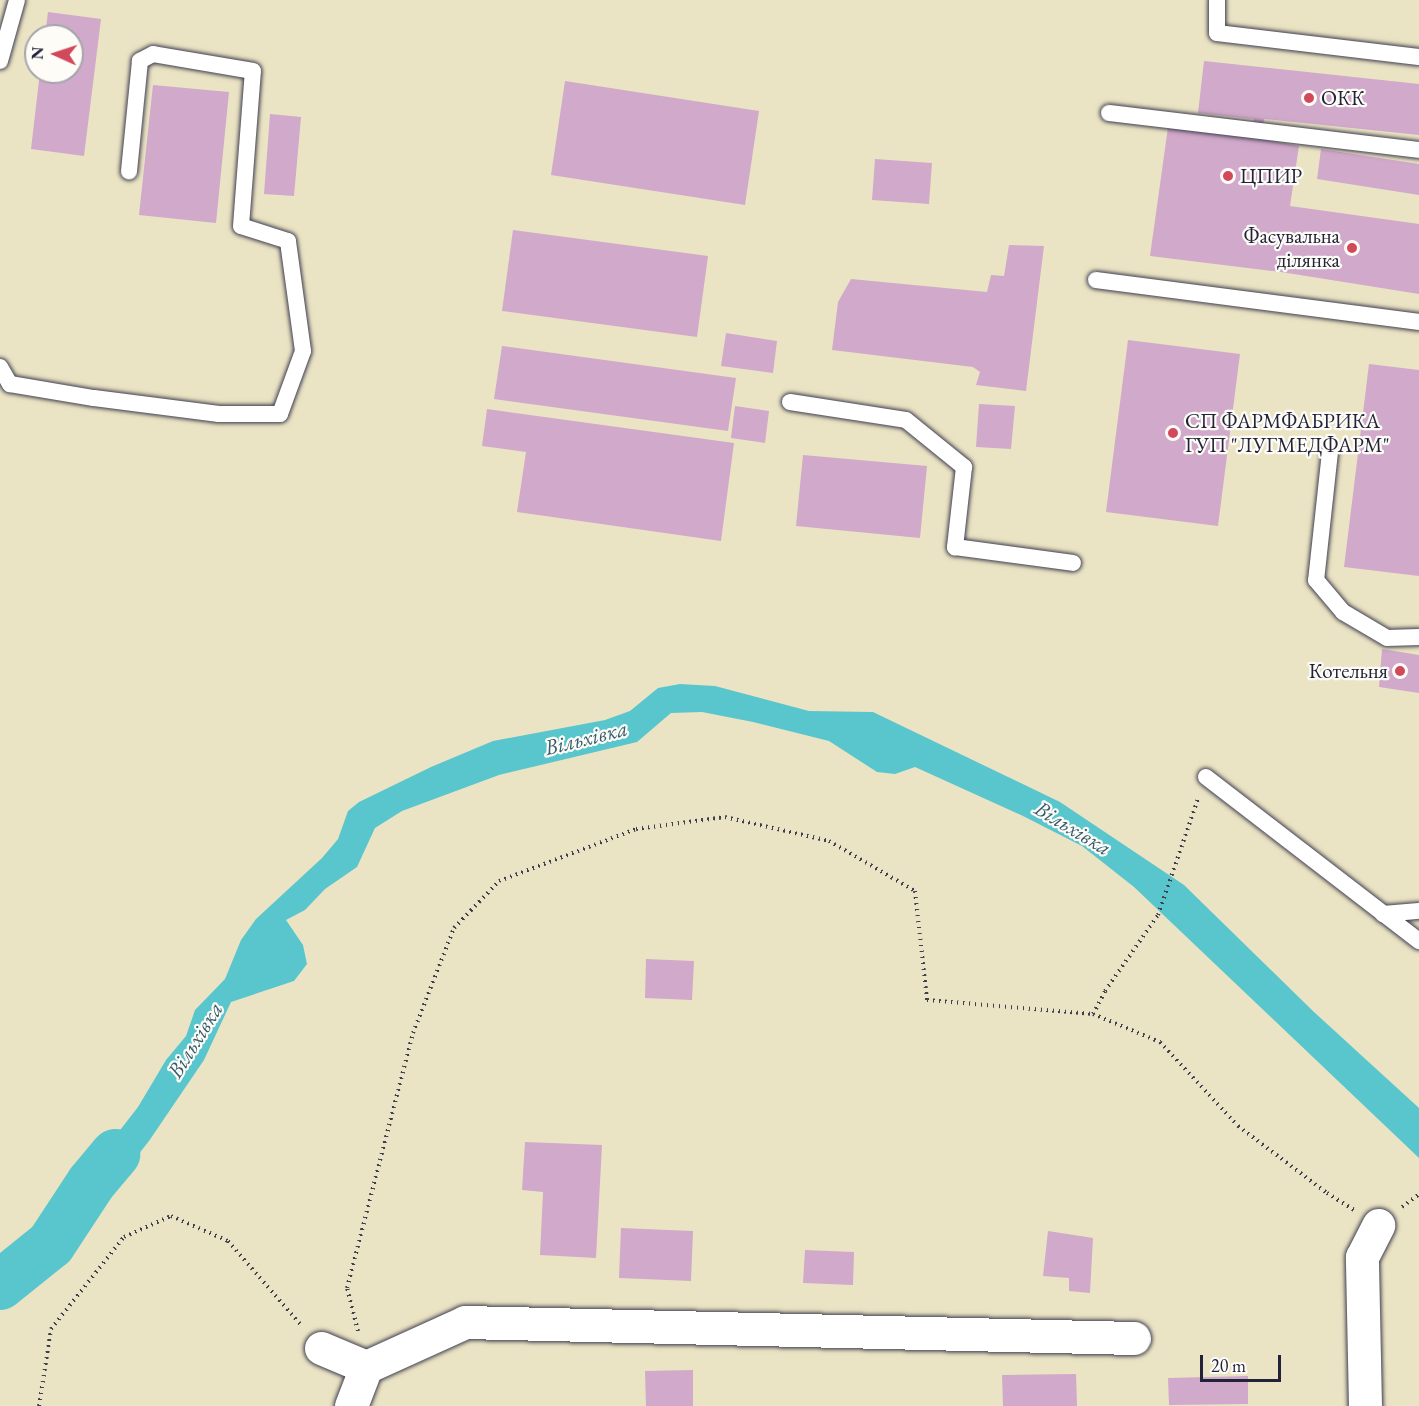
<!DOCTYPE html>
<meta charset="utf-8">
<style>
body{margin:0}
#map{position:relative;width:1419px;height:1406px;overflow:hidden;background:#ebe4c4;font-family:"EB Garamond",serif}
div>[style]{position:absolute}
.water>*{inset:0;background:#59c6ce}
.river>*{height:50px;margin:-25px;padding:0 25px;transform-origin:25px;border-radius:25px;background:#59c6ce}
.building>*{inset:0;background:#d1a9ca}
.path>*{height:4px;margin-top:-2px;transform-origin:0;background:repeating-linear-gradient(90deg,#403f50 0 1.5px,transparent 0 6px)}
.roads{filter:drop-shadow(0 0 2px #403f50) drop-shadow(0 0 2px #403f50)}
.service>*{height:16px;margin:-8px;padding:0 8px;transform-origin:8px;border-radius:8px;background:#fff}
.minor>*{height:33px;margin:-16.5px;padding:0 16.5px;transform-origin:16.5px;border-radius:16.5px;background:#fff}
.dots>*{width:16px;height:16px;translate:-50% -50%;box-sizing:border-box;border:3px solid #fdfcf7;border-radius:50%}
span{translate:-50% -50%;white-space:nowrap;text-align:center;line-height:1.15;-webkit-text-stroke:4.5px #fdfcf7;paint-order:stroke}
.poi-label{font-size:21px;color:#22223b}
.left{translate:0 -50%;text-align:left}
.right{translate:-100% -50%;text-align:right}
.water-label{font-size:22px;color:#355b6e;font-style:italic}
.north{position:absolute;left:24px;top:24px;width:60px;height:60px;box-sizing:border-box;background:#fdfcf7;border:2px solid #a5a5ac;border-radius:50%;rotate:273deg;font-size:16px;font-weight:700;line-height:24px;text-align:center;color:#22223b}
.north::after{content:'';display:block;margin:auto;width:21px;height:27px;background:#d1495b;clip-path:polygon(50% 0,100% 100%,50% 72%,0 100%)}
.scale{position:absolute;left:1200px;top:1355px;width:81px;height:27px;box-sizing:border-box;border:3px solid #22223b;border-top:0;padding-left:8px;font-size:18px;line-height:21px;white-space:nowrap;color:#22223b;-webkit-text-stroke:4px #fdfcf7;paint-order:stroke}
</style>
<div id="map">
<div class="water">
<div style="clip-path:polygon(680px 684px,715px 686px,809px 711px,873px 712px,1060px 802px,1184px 885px,1314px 1012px,1419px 1108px,1419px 1158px,1134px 887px,1082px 846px,1021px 815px,915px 767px,895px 774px,877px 772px,829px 741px,753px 722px,702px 712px,671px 713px,637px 742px,499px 775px,402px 811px,375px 828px,357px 867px,325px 889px,305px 910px,286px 920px,303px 945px,307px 964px,294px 981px,231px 1002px,204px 1060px,149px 1141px,88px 1218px,65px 1201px,138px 1107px,166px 1060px,186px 1036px,195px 1010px,225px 979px,241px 940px,256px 919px,322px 858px,338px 839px,348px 811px,359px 802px,431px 767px,493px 741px,605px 720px,630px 711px,658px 688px)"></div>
</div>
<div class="river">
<div style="left:0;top:1285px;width:65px;rotate:-38.8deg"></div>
<div style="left:51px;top:1244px;width:73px;rotate:-56.7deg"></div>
<div style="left:91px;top:1183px;width:38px;rotate:-50deg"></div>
</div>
<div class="building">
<div style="clip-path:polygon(48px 12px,101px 19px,84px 156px,31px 149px,40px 72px,72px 72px,72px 36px,45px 36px)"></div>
<div style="clip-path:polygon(1204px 61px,1419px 84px,1419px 135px,1264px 119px,1262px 139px,1299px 146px,1290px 206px,1419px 224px,1419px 294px,1281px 272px,1150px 256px,1168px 127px,1252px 137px,1254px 119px,1198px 113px)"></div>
<div style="clip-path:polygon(565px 81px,759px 111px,745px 205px,551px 175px)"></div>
<div style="clip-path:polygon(153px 85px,229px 92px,216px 223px,139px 215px)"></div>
<div style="clip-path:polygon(270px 114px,301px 117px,294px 196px,264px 194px)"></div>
<div style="clip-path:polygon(1321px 149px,1419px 164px,1419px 195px,1317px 179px)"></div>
<div style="clip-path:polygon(875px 159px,932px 163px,929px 204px,872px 200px)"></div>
<div style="clip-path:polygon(513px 230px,708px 256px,697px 337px,502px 311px)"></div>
<div style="clip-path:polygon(1009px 245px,1044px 246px,1026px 391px,976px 385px,980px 372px,973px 367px,832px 350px,838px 302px,851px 279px,987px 292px,991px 275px,1004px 276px)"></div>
<div style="clip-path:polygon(726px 333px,777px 341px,773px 373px,721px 366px)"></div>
<div style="clip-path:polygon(1128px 340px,1240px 354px,1218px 526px,1106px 512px)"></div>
<div style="clip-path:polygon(502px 346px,736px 378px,728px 431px,494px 399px)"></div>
<div style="clip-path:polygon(1369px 364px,1419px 370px,1419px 576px,1344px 567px)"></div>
<div style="clip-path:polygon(979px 404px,1015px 406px,1011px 449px,976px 447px)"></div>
<div style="clip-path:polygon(735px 406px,769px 411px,765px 443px,731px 438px)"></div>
<div style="clip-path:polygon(487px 409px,734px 443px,721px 541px,517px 512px,526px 452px,482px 446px)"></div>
<div style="clip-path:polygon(803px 455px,927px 466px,920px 538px,796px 526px)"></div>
<div style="clip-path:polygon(1382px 649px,1419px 655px,1419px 693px,1379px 687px)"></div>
<div style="clip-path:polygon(646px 959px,694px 961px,692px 1000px,645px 998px)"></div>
<div style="clip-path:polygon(525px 1142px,602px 1145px,596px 1258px,540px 1255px,543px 1192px,522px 1190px)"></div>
<div style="clip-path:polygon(621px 1228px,693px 1231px,691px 1281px,619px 1278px)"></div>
<div style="clip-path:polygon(1048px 1231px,1093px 1238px,1090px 1293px,1069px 1291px,1069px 1278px,1043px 1276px)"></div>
<div style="clip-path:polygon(805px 1250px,854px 1252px,853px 1285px,803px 1283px)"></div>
<div style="clip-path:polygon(693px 1370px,693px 1406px,646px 1406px,645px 1371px)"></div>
<div style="clip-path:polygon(1076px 1374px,1077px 1406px,1003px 1406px,1002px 1375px)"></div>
<div style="clip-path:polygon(1248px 1376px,1248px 1404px,1169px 1405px,1168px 1378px)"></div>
</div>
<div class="path">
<div style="left:1093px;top:1014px;width:26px;rotate:-62deg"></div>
<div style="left:1105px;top:991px;width:93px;rotate:-55.1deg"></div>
<div style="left:1158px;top:915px;width:123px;rotate:-71deg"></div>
<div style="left:1402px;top:1207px;width:21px;rotate:-37deg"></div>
<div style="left:358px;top:1331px;width:44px;rotate:-104.3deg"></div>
<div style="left:347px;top:1288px;width:263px;rotate:-75.5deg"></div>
<div style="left:413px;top:1033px;width:113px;rotate:-68.7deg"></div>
<div style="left:454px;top:928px;width:65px;rotate:-46.2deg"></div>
<div style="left:499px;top:881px;width:147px;rotate:-20.8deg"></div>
<div style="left:636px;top:829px;width:90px;rotate:-7.7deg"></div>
<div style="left:725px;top:817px;width:107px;rotate:13deg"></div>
<div style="left:829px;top:841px;width:99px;rotate:30.2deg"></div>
<div style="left:915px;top:891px;width:110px;rotate:83.7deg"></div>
<div style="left:927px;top:1000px;width:167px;rotate:4.8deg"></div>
<div style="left:1093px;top:1014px;width:73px;rotate:22.7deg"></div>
<div style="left:1160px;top:1042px;width:115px;rotate:47.1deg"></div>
<div style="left:1238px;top:1126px;width:111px;rotate:37deg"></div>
<div style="left:1327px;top:1193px;width:32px;rotate:32deg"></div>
<div style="left:39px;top:1406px;width:78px;rotate:-81.1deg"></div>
<div style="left:51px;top:1329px;width:117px;rotate:-51.6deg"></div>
<div style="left:124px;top:1237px;width:51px;rotate:-24.1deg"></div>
<div style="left:171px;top:1216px;width:62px;rotate:23.7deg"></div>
<div style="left:228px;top:1241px;width:113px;rotate:49deg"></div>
</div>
<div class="roads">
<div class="service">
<div style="left:1217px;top:0;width:33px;rotate:90deg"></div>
<div style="left:1217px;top:33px;width:203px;rotate:6.8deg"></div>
<div style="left:0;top:61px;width:63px;rotate:-74.4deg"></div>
<div style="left:1109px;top:113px;width:312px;rotate:6.8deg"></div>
<div style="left:1096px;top:280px;width:326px;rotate:7.4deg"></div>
<div style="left:0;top:367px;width:20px;rotate:60deg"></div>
<div style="left:10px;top:384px;width:85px;rotate:9.5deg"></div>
<div style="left:94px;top:398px;width:126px;rotate:7.3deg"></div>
<div style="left:219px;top:414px;width:61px"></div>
<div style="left:280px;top:414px;width:67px;rotate:-69.9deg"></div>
<div style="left:303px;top:351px;width:111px;rotate:-97.8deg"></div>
<div style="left:288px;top:241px;width:49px;rotate:-162.3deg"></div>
<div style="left:241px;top:226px;width:155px;rotate:-85.6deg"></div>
<div style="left:253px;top:71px;width:101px;rotate:-170.4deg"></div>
<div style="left:153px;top:54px;width:15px;rotate:152deg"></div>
<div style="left:140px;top:61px;width:111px;rotate:95.7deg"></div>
<div style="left:790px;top:402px;width:117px;rotate:8.8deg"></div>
<div style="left:906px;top:420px;width:75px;rotate:39deg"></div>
<div style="left:964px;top:467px;width:81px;rotate:96.4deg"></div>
<div style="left:955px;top:547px;width:119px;rotate:7.7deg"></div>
<div style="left:1330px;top:452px;width:129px;rotate:96.2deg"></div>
<div style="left:1316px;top:580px;width:42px;rotate:49.8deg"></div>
<div style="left:1343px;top:612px;width:51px;rotate:30.6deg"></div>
<div style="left:1387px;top:638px;width:32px;rotate:-2deg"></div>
<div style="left:1206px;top:777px;width:269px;rotate:37.6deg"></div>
<div style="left:1383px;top:914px;width:36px;rotate:-5deg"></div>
</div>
<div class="minor">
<div style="left:321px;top:1348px;width:49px;rotate:22.9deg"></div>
<div style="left:366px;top:1367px;width:109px;rotate:-24.4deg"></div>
<div style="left:465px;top:1322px;width:669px;rotate:1.37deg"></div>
<div style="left:351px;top:1406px;width:42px;rotate:-69deg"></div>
<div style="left:1365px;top:1406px;width:149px;rotate:-91.2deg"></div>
<div style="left:1362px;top:1257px;width:36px;rotate:-63deg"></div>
</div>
</div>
<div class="dots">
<div style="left:1309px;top:98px;background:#d1495b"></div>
<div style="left:1228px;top:176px;background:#d1495b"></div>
<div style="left:1352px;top:248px;background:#d1495b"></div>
<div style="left:1173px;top:433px;background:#d1495b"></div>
<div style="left:1400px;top:671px;background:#d1495b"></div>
</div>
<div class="poi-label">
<span class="left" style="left:1321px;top:98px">ОКК</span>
<span class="left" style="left:1240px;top:176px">ЦПИР</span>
<span class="right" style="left:1340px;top:248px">Фасувальна<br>ділянка</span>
<span class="left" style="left:1185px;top:433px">СП ФАРМФАБРИКА<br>ГУП "ЛУГМЕДФАРМ"</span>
<span class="right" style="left:1388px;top:671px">Котельня</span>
</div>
<div class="water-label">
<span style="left:586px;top:738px;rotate:-14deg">Вільхівка</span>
<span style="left:1073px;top:828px;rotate:31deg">Вільхівка</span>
<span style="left:195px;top:1040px;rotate:-58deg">Вільхівка</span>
</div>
<div class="north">N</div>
<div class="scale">20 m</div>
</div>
